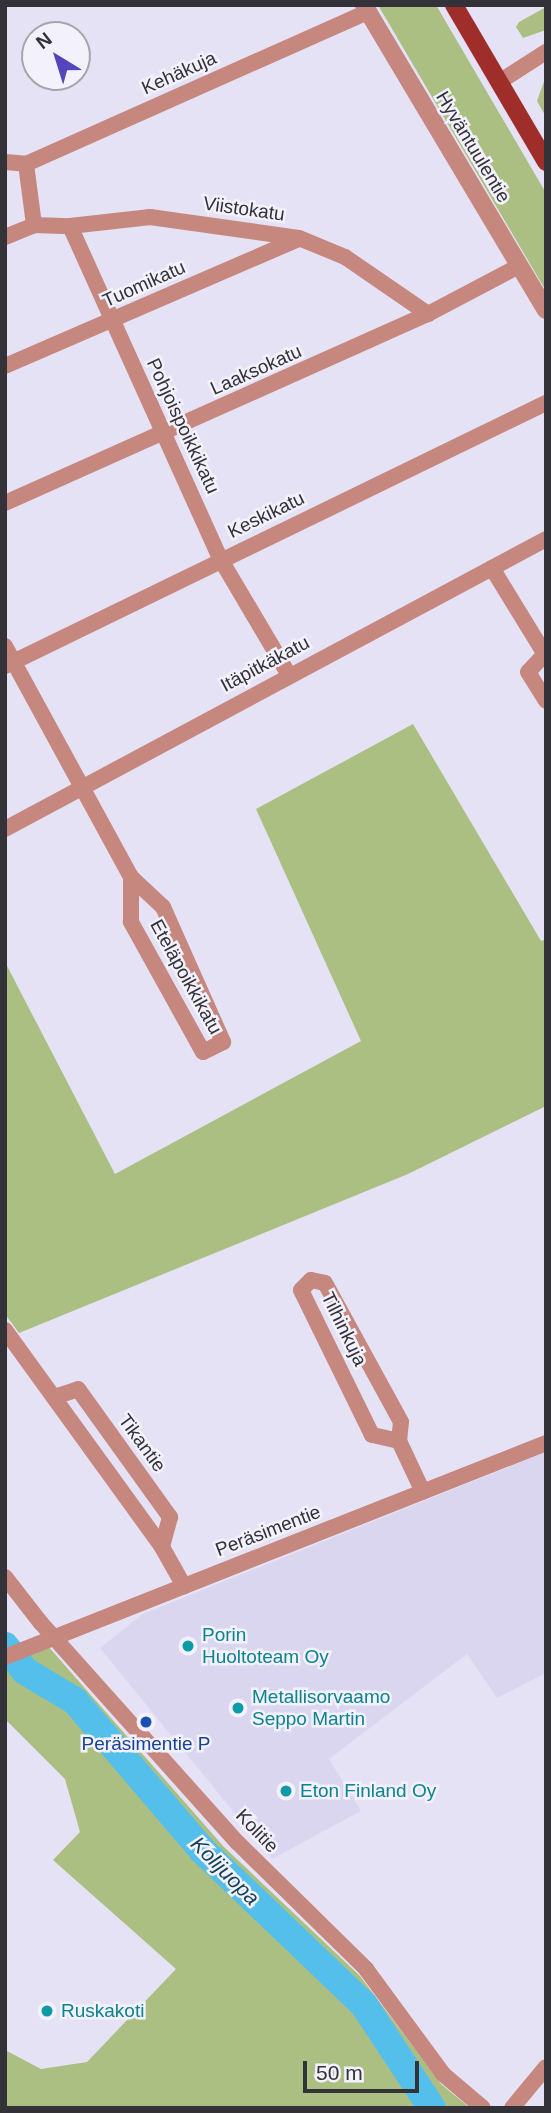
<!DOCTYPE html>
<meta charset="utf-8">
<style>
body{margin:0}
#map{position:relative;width:551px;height:2113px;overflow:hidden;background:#e5e2f5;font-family:Helvetica,sans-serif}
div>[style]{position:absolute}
.built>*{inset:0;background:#dad6f0}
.green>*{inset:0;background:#abbf82}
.river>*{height:28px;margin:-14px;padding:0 14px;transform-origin:14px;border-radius:14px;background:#54bfeb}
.minor>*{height:16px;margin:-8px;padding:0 8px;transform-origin:8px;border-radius:8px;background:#c6877f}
.tertiary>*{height:18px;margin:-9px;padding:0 9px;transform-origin:9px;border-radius:9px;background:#c6877f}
.primary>*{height:18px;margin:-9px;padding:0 9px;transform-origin:9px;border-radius:9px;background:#9f2e2a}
.dots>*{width:19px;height:19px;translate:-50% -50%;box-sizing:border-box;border:4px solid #f2f1fc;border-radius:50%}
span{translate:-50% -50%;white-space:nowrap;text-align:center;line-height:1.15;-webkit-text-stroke:5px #f2f1fc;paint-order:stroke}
.street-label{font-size:19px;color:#333239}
.culture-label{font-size:19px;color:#0d838f}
.left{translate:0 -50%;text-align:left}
.transit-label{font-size:19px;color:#164399}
.water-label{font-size:21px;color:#134254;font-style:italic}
.frame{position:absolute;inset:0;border:7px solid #333239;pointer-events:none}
.north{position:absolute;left:21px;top:21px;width:70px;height:70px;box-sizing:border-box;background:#f2f1fc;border:2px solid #a6a5ae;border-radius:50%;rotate:322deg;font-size:19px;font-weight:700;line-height:28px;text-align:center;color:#333239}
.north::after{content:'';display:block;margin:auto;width:24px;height:32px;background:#5545bd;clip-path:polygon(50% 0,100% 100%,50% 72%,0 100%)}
.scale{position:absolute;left:303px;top:2061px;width:116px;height:32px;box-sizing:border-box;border:4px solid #333239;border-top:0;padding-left:9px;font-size:21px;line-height:24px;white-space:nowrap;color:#333239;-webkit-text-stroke:5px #f2f1fc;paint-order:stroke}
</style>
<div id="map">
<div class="built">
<div style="clip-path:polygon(546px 1452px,546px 1673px,497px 1698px,467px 1654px,329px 1759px,361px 1811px,272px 1859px,100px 1648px,143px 1614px)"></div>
</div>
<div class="green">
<div style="clip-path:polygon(378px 5px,436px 5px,546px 193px,546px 291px)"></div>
<div style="clip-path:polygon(546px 7px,546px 30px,523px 38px,516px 27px,519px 22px)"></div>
<div style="clip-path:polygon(546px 76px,546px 117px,537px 101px)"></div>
<div style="clip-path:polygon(413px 724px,541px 941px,546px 939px,546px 1106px,408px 1174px,19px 1333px,5px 1314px,5px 962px,115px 1174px,361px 1041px,256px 809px)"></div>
<div style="clip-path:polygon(47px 1645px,224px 1847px,360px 1976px,441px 2084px,470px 2108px,5px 2108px,5px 2050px,41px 2069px,87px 2062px,176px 1969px,53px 1860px,80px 1832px,65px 1779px,5px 1719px,5px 1669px)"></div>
</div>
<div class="river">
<div style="left:5px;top:1646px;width:32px;rotate:51deg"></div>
<div style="left:25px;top:1671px;width:58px;rotate:31deg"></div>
<div style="left:75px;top:1701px;width:197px;rotate:49.5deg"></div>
<div style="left:203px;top:1851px;width:223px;rotate:43.7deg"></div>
<div style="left:364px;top:2005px;width:123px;rotate:56.6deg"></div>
</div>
<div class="minor">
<div style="left:499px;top:82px;width:56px;rotate:-32.6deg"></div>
<div style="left:5px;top:162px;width:21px;rotate:5deg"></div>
<div style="left:26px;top:164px;width:374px;rotate:-24deg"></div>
<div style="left:26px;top:164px;width:62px;rotate:82.5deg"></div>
<div style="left:70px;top:226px;width:367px;rotate:65.7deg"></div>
<div style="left:221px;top:560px;width:134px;rotate:59.4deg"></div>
<div style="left:5px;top:237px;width:31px;rotate:-22deg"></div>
<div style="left:34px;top:225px;width:36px;rotate:2deg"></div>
<div style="left:70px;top:226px;width:81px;rotate:-6.4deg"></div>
<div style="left:150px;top:217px;width:150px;rotate:8deg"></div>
<div style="left:299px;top:238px;width:50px;rotate:22.4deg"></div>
<div style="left:345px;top:257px;width:101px;rotate:34.5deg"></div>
<div style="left:5px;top:366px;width:319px;rotate:-23.4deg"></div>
<div style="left:5px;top:503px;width:463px;rotate:-24.1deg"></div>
<div style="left:428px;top:314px;width:103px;rotate:-27.8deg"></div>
<div style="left:492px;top:568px;width:103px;rotate:58.5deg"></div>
<div style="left:5px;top:646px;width:263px;rotate:61.4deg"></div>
<div style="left:131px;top:877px;width:44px;rotate:43.2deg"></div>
<div style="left:163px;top:907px;width:148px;rotate:66deg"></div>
<div style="left:223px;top:1042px;width:22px;rotate:153deg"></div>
<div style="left:203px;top:1052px;width:149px;rotate:-119deg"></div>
<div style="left:131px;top:922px;width:45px;rotate:-90deg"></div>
<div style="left:544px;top:655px;width:23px;rotate:133deg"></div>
<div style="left:528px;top:672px;width:34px;rotate:58deg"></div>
<div style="left:5px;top:666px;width:602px;rotate:-25.93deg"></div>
<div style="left:5px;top:829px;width:614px;rotate:-28.19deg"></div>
<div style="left:5px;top:1330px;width:268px;rotate:54.1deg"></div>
<div style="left:162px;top:1547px;width:45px;rotate:60.6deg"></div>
<div style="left:54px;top:1397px;width:25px;rotate:-18deg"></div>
<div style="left:78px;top:1389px;width:158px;rotate:54.3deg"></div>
<div style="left:170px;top:1517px;width:31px;rotate:105deg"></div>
<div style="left:399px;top:1441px;width:28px;rotate:-167deg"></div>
<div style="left:372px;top:1435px;width:161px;rotate:-116.1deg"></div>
<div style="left:301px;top:1290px;width:14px;rotate:-45deg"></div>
<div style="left:311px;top:1280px;width:14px;rotate:12deg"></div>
<div style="left:325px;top:1283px;width:158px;rotate:61.3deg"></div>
<div style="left:401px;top:1422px;width:19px;rotate:96deg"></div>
<div style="left:399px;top:1441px;width:56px;rotate:64.8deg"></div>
<div style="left:5px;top:1577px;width:58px;rotate:52deg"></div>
<div style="left:41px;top:1623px;width:295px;rotate:48.2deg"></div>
<div style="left:238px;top:1843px;width:180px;rotate:44.5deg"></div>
<div style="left:366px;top:1969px;width:130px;rotate:53.7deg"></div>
<div style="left:443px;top:2074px;width:52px;rotate:40.4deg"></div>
<div style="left:5px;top:1657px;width:582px;rotate:-21.58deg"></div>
<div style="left:512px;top:2108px;width:53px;rotate:-50.3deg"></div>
</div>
<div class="tertiary">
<div style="left:364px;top:5px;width:355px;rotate:59.2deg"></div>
</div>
<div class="primary">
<div style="left:454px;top:5px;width:182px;rotate:59.6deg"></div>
</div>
<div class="dots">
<div style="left:188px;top:1646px;background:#0f9aa8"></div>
<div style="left:238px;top:1708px;background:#0f9aa8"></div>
<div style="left:146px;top:1722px;background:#1a4fb4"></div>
<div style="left:286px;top:1791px;background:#0f9aa8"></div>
<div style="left:47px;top:2011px;background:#0f9aa8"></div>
</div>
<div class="street-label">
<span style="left:179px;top:73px;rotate:-24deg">Kehäkuja</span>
<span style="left:473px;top:147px;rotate:59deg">Hyväntuulentie</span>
<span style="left:244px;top:209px;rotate:8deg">Viistokatu</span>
<span style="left:144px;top:284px;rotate:-24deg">Tuomikatu</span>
<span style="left:256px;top:370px;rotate:-24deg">Laaksokatu</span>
<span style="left:183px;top:426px;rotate:65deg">Pohjoispoikkikatu</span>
<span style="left:266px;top:515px;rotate:-26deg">Keskikatu</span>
<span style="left:265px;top:664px;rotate:-28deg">Itäpitkäkatu</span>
<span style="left:186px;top:977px;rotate:61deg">Eteläpoikkikatu</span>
<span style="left:344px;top:1329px;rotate:64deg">Tilhinkuja</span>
<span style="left:142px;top:1443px;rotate:54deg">Tikantie</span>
<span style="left:268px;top:1531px;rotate:-21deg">Peräsimentie</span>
<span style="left:257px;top:1831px;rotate:46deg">Kolitie</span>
</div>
<div class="culture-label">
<span class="left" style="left:202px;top:1646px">Porin<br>Huoltoteam Oy</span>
<span class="left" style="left:252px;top:1708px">Metallisorvaamo<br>Seppo Martin</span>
<span class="left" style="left:300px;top:1791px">Eton Finland Oy</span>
<span class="left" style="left:61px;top:2011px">Ruskakoti</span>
</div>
<div class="transit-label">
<span style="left:146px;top:1744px">Peräsimentie P</span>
</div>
<div class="water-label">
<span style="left:225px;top:1871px;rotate:45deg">Kolijuopa</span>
</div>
<div class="frame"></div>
<div class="north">N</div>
<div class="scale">50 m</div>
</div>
